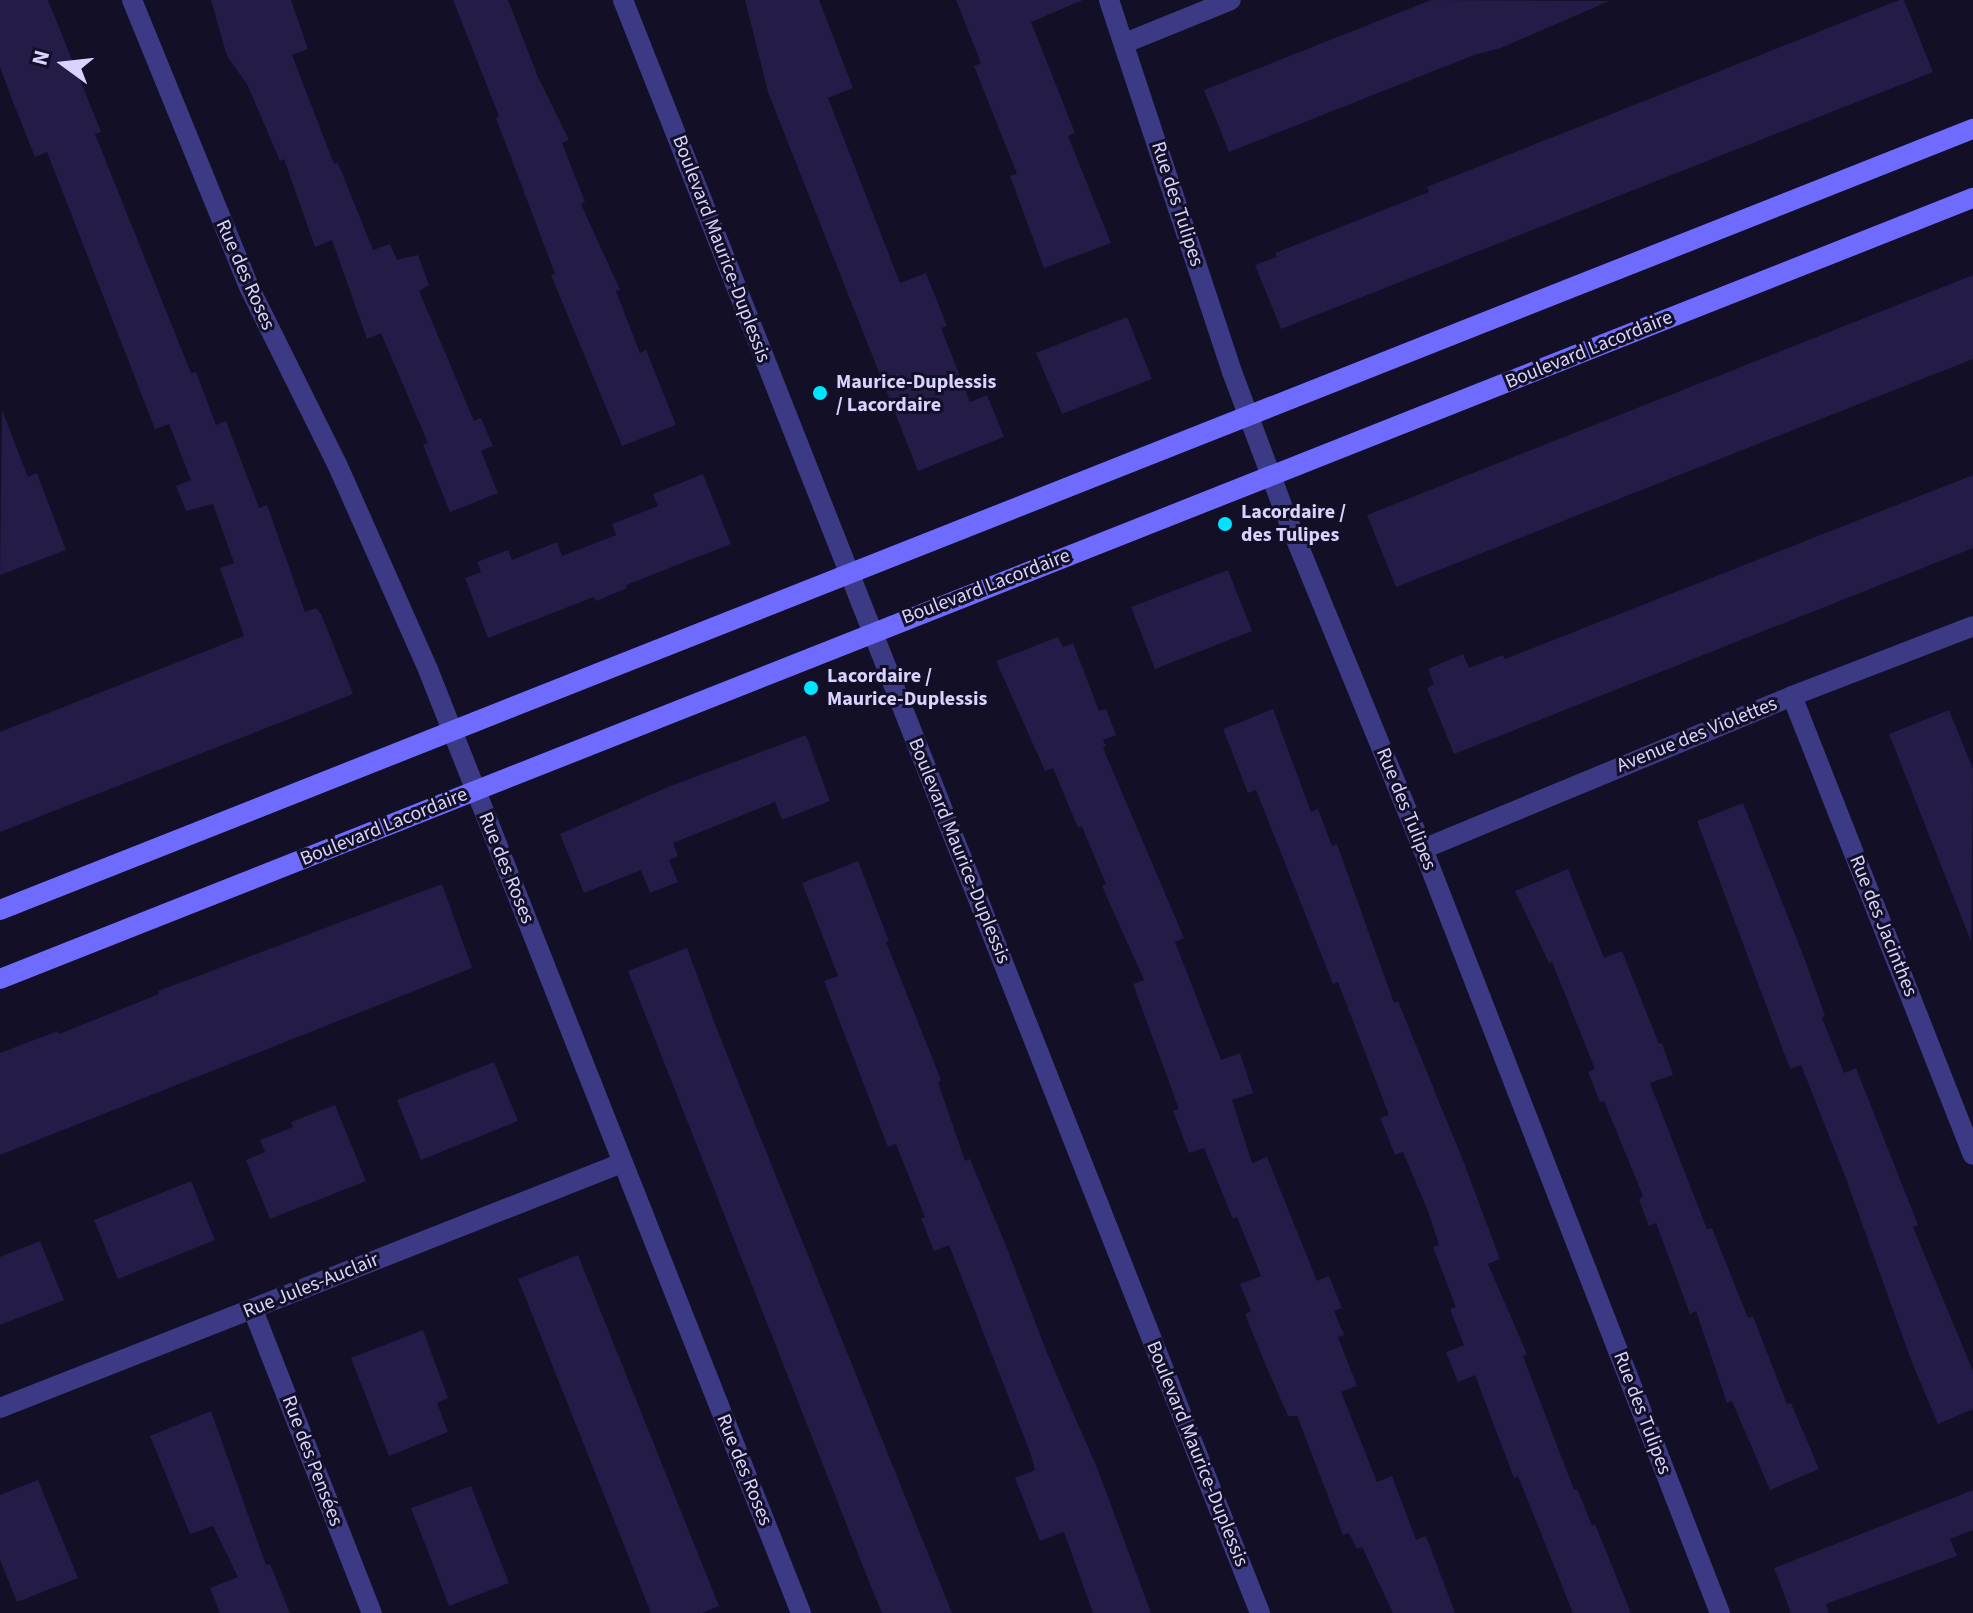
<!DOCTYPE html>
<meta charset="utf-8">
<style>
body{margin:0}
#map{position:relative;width:1973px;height:1613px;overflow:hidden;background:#130f26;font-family:"Source Sans 3",sans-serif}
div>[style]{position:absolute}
.building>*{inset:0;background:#241b47}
.minor>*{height:20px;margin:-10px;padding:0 10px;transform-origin:10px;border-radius:10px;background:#3d3a85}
.secondary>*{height:20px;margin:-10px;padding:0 10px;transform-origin:10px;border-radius:10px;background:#6f6bff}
.dots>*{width:22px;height:22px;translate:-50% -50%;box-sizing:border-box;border:4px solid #130f26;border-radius:50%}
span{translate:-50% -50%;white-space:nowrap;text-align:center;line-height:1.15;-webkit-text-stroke:6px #130f26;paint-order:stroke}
.street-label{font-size:20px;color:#d9d4ff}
.poi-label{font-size:20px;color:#d9d4ff;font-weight:700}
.left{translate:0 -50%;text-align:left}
.north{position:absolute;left:24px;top:24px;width:80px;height:80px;-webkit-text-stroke:6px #130f26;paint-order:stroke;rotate:285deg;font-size:22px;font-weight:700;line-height:32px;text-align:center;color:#d9d4ff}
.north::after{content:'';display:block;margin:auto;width:28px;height:36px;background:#d9d4ff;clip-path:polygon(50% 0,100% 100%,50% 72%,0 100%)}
</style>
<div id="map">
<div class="building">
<div style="clip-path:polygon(0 0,48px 0,101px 132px,95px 134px,191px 373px,196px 372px,216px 425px,226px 421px,259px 508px,267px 505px,305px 612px,316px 608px,321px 614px,353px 694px,0 832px,0 732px,244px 636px,220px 568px,234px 563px,213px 504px,186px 511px,176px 486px,191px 480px,169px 424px,155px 429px,47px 152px,35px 157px,13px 102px,0 67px)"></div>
<div style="clip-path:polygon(211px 0,291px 0,308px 49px,292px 55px,334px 164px,338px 163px,373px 250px,390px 244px,397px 260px,418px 255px,429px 285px,419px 291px,474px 421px,481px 418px,493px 446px,481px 451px,498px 493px,450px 512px,423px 445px,428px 443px,381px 333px,367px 339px,332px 240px,315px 247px,284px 159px,280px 161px,247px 84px,227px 56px)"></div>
<div style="clip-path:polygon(453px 0,508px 0,538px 77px,569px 140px,562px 143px,585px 202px,581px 204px,620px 290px,616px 291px,640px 353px,646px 350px,676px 425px,622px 446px,551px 275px,555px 274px,496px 118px,499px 116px)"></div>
<div style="clip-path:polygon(745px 0,819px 0,853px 88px,828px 98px,900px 283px,926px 273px,947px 326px,941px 328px,970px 402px,987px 395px,1004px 437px,918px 471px,768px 92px)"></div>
<div style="clip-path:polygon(956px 0,1083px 0,1031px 22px,1075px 133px,1068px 136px,1111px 243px,1044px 268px,1010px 176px,1017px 174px,974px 66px,981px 63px)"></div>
<div style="clip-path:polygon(1431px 0,1609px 1px,1501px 48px,1474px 55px,1229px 152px,1204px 90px)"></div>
<div style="clip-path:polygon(1899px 0,1904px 0,1933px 72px,1281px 329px,1255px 265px,1277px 257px,1275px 253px,1429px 192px,1427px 187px)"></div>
<div style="clip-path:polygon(1973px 275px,1973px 359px,1396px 587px,1367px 515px)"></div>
<div style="clip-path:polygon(1127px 317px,1152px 379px,1062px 414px,1036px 353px)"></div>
<div style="clip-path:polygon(2px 410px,28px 477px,37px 473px,66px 550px,0 575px)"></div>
<div style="clip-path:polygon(703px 474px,731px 544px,626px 585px,627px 588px,596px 601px,594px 597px,488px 638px,465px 578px,481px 572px,477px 562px,508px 550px,512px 560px,557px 542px,562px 556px,616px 535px,612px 524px,658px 506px,653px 494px)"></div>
<div style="clip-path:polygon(1973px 475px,1973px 548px,1454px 754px,1427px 688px,1434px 684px,1428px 669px,1463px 654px,1469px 668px,1503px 655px,1505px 659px)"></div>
<div style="clip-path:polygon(1228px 570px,1252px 631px,1155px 669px,1131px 607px)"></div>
<div style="clip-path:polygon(1058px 637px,1063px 647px,1073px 643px,1099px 711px,1106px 709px,1116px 735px,1103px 740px,1106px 746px,1103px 748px,1184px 938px,1175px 942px,1221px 1060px,1240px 1053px,1253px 1093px,1232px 1100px,1252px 1163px,1267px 1157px,1317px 1281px,1329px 1276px,1342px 1308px,1334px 1311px,1344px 1335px,1338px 1337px,1357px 1386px,1341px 1392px,1377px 1482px,1392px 1476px,1416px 1540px,1426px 1536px,1455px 1613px,1393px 1613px,1362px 1547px,1357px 1549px,1349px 1533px,1343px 1535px,1297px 1416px,1288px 1416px,1266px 1366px,1245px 1314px,1251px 1311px,1240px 1284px,1261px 1276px,1237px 1217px,1233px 1219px,1204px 1148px,1189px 1153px,1173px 1111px,1179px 1109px,1133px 984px,1144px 980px,1102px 886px,1106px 884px,1082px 827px,1078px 828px,1053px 768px,1045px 771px,996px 661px)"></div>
<div style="clip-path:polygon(1273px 709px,1311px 812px,1318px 809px,1332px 846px,1337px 844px,1394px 1003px,1398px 1001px,1464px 1163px,1500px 1259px,1488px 1264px,1527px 1354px,1523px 1356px,1574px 1490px,1577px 1489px,1592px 1525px,1595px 1524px,1631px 1613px,1573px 1613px,1518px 1476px,1514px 1478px,1475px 1375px,1458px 1382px,1446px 1352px,1464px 1345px,1450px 1309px,1456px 1307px,1433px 1247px,1439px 1245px,1428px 1211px,1403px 1152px,1395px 1155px,1380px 1118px,1389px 1115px,1338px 982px,1333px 984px,1256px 790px,1248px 793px,1223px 729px)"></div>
<div style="clip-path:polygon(1949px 710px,1973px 769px,1971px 941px,1889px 734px)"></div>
<div style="clip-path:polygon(806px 735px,830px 801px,782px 820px,775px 802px,673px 843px,678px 856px,669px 860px,678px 882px,650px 893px,641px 870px,584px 893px,560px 834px,668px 787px)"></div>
<div style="clip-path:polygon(1743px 803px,1805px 960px,1825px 1016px,1822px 1018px,1844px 1073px,1856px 1068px,1918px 1225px,1913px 1227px,1973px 1371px,1973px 1409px,1938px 1424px,1911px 1360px,1845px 1176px,1801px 1065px,1790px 1069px,1697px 821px)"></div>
<div style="clip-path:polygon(858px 861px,889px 941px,886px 942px,941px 1080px,938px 1082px,965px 1161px,970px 1159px,1008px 1251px,1047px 1353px,1098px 1470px,1151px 1613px,1093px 1613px,1064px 1532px,1040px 1541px,1015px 1478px,1035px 1470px,1030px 1452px,949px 1245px,934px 1251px,921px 1218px,925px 1217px,896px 1144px,888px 1147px,824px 981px,838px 976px,802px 883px)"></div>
<div style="clip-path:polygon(1568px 869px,1604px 958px,1622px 951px,1659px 1044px,1662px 1043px,1673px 1075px,1650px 1083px,1707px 1229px,1712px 1228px,1748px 1318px,1753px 1316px,1787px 1404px,1791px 1403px,1819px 1469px,1770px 1490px,1732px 1401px,1727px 1403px,1696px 1311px,1690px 1314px,1656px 1223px,1649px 1226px,1639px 1200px,1643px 1196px,1604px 1101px,1600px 1102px,1588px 1072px,1595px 1069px,1552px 962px,1549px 963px,1515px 891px)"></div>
<div style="clip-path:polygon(442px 884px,472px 968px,0 1155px,0 1053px,58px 1031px,59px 1034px,159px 994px,158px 991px)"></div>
<div style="clip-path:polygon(687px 948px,718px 1032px,952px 1613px,882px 1613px,870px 1584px,628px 971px)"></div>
<div style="clip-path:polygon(494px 1062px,518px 1121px,421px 1160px,397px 1100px)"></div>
<div style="clip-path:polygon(335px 1105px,366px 1181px,270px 1219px,246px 1160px,265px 1152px,260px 1140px,293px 1127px,291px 1122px)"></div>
<div style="clip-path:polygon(191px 1181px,215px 1240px,118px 1279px,94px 1220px)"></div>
<div style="clip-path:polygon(40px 1241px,64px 1300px,0 1325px,0 1257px)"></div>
<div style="clip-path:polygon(578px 1255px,719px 1606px,702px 1613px,651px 1613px,518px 1279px)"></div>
<div style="clip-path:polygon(423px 1330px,448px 1398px,437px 1403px,448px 1432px,389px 1456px,351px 1358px)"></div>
<div style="clip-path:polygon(211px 1411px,266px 1565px,270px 1564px,290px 1613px,220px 1613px,210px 1588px,238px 1577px,213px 1526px,190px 1534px,150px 1436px)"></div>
<div style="clip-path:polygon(38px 1480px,78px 1578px,17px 1602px,0 1560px,0 1495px)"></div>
<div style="clip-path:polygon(471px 1486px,509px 1583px,449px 1606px,411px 1508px)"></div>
<div style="clip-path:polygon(1973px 1490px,1973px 1530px,1950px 1539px,1957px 1556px,1826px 1604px,1829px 1613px,1791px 1613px,1774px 1568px)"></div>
</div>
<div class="minor">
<div style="left:132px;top:0;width:312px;rotate:67.8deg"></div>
<div style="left:250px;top:289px;width:195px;rotate:63.6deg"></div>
<div style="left:337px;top:464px;width:227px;rotate:66.1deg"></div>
<div style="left:429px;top:672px;width:1012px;rotate:68.43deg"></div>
<div style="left:623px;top:0;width:1734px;rotate:68.45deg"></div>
<div style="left:1109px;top:0;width:392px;rotate:71.7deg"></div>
<div style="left:1232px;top:372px;width:145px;rotate:69.4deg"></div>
<div style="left:1283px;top:508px;width:369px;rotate:67.7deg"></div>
<div style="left:1423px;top:849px;width:820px;rotate:68.76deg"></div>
<div style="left:1125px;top:43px;width:114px;rotate:-22.1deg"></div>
<div style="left:1792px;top:696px;width:493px;rotate:68.5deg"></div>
<div style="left:1423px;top:849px;width:399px;rotate:-22.5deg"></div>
<div style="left:1792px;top:696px;width:194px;rotate:-21.1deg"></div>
<div style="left:253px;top:1310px;width:326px;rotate:68.6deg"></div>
<div style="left:0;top:1408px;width:669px;rotate:-21.5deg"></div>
</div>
<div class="secondary">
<div style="left:0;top:910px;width:2122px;rotate:-21.6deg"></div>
<div style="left:0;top:979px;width:2122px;rotate:-21.6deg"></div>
</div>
<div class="dots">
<div style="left:820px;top:393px;background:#00e5ff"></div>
<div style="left:1225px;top:524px;background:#00e5ff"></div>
<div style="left:811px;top:688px;background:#00e5ff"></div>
</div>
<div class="street-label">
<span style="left:1177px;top:204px;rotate:72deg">Rue des Tulipes</span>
<span style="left:721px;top:249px;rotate:69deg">Boulevard Maurice-Duplessis</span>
<span style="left:245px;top:275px;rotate:66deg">Rue des Roses</span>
<span style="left:1589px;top:350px;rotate:-22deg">Boulevard Lacordaire</span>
<span style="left:986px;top:587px;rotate:-21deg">Boulevard Lacordaire</span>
<span style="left:1697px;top:735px;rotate:-22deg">Avenue des Violettes</span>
<span style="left:1406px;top:809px;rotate:68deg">Rue des Tulipes</span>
<span style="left:384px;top:827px;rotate:-22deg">Boulevard Lacordaire</span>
<span style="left:959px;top:851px;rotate:68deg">Boulevard Maurice-Duplessis</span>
<span style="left:506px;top:868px;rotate:68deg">Rue des Roses</span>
<span style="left:1883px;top:926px;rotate:68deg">Rue des Jacinthes</span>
<span style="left:311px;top:1286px;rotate:-22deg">Rue Jules-Auclair</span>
<span style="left:1642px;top:1413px;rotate:69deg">Rue des Tulipes</span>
<span style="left:1197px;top:1454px;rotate:68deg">Boulevard Maurice-Duplessis</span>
<span style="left:312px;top:1461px;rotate:69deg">Rue des Pensées</span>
<span style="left:744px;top:1470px;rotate:68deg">Rue des Roses</span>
</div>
<div class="poi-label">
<span class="left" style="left:836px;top:394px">Maurice-Duplessis<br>/ Lacordaire</span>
<span class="left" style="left:1241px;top:524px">Lacordaire /<br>des Tulipes</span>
<span class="left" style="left:827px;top:688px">Lacordaire /<br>Maurice-Duplessis</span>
</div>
<div class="north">N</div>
</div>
